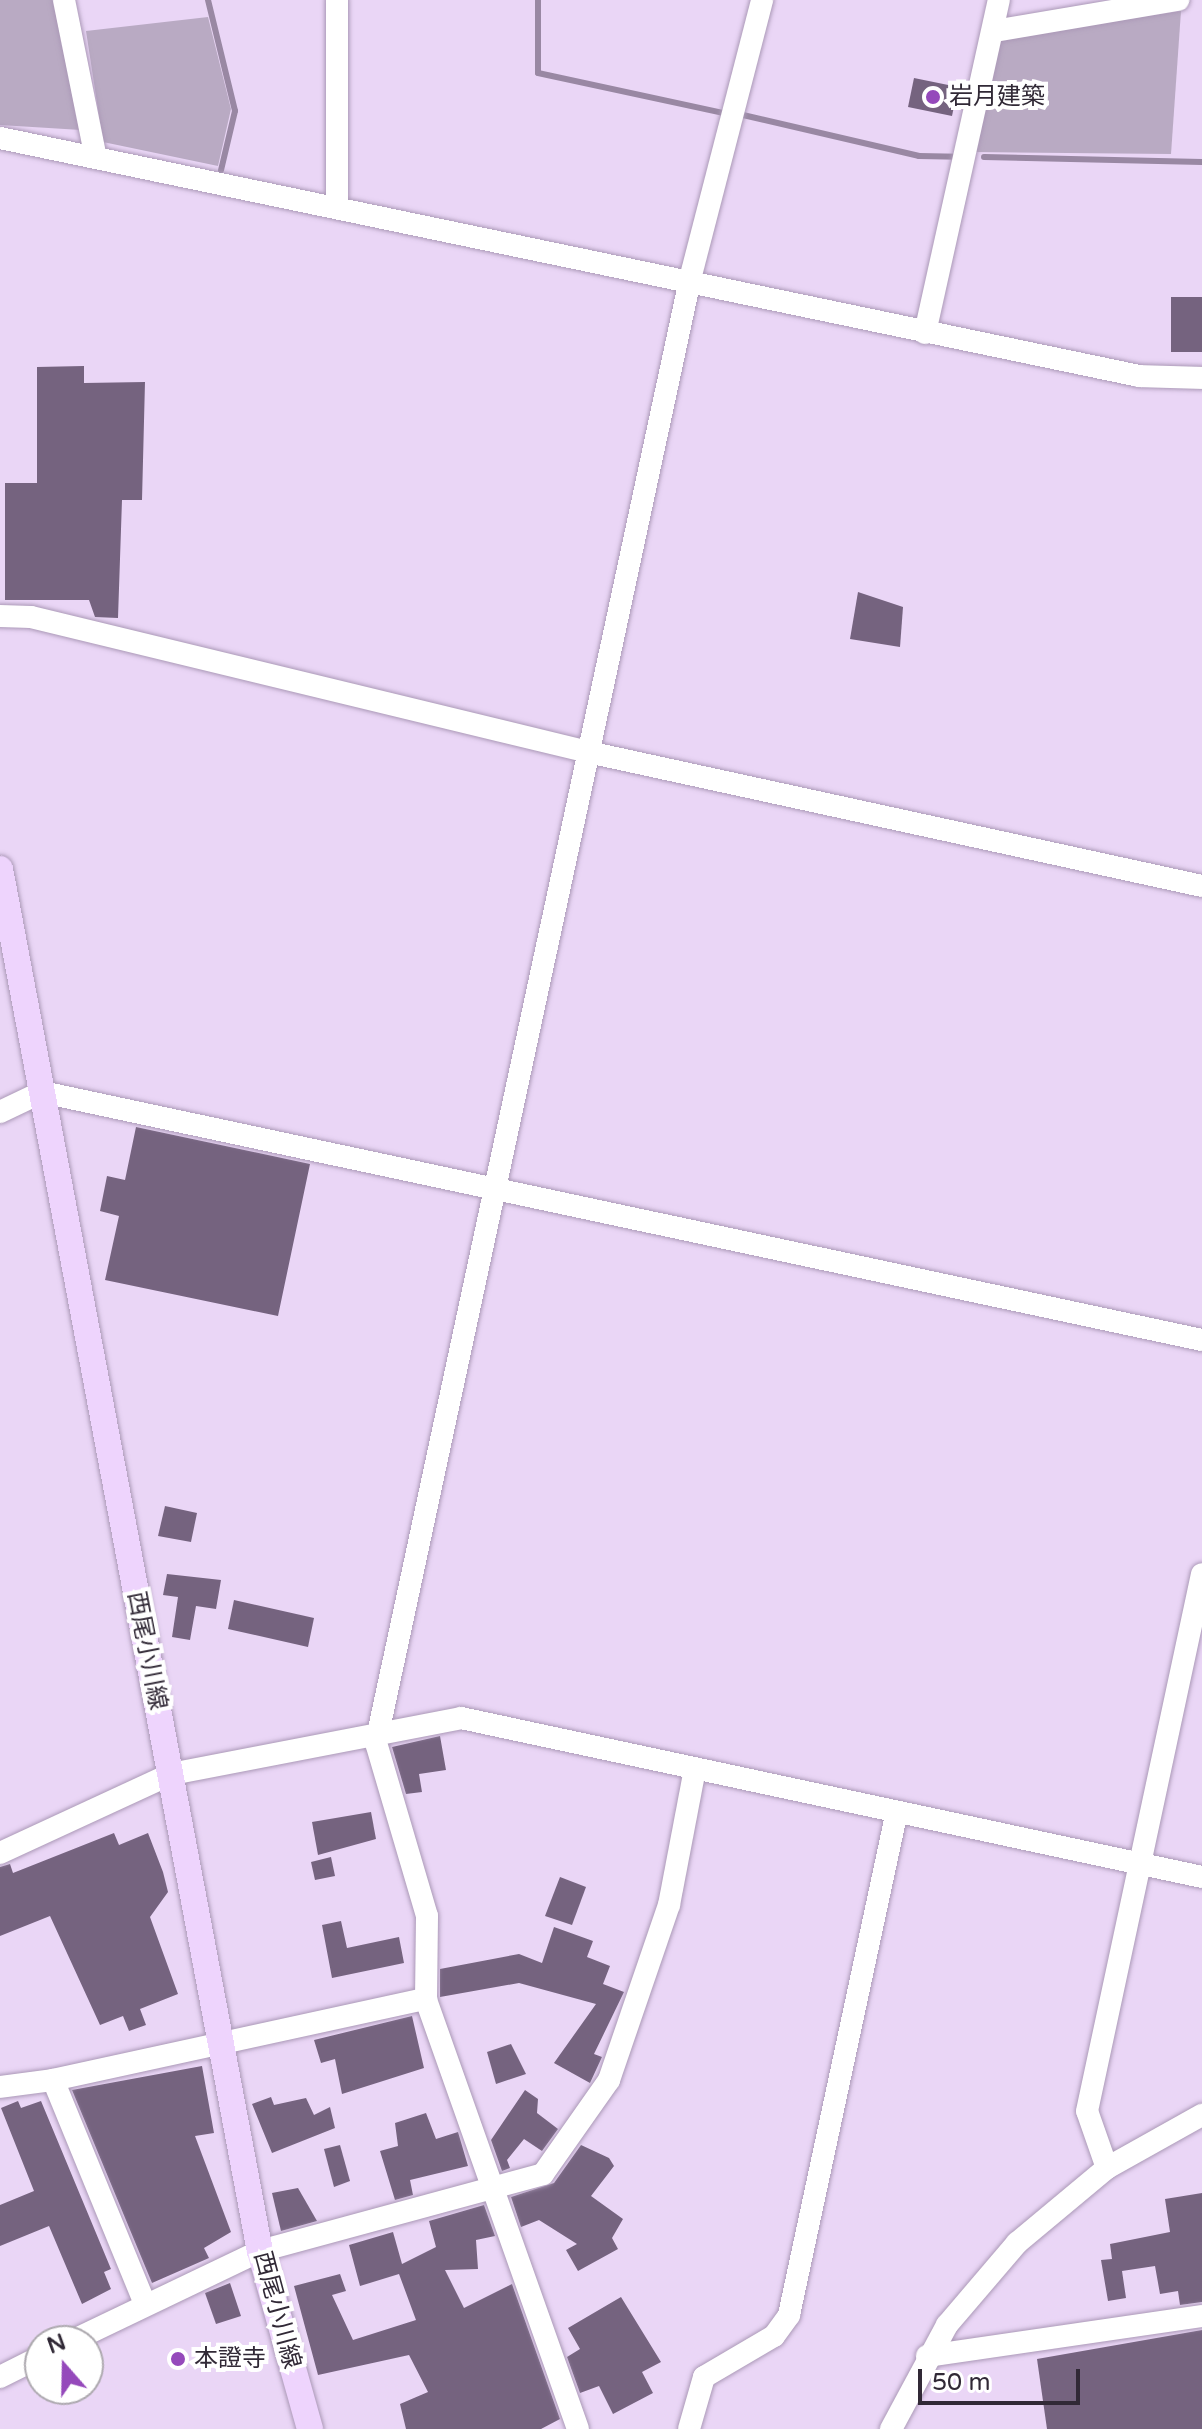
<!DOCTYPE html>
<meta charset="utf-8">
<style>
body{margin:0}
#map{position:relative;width:1202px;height:2429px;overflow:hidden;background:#ead6f6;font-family:"Varela Round","Noto Sans JP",sans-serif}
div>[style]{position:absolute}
.green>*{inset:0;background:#b9aac3}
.stream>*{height:6px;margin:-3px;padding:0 3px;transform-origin:3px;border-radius:3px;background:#9988a3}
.building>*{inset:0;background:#75637f}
.roads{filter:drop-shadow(0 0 2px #ab99b7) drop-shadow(0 0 2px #ab99b7)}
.minor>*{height:22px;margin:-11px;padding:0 11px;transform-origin:11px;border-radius:11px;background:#fff}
.major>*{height:26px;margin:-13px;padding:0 13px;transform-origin:13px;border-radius:13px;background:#eed4fd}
.dots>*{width:22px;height:22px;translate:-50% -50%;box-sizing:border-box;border:4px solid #fff;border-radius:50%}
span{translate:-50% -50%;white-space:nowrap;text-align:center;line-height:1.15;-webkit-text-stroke:8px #fff;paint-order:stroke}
.poi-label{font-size:24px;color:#312936}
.left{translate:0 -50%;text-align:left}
.street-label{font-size:24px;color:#312936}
.north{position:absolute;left:24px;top:2325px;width:80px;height:80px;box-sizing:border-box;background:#fff;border:2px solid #ada9af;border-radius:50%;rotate:340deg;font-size:22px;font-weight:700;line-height:32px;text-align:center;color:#312936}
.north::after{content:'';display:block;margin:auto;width:28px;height:36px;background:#9549bb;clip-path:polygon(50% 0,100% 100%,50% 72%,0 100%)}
.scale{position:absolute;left:918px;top:2369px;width:162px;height:36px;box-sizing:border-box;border:4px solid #312936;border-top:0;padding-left:10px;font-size:24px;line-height:28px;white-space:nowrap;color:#312936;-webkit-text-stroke:6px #fff;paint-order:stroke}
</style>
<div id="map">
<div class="green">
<div style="clip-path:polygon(0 0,53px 0,81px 130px,0 125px)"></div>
<div style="clip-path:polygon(1181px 11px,1171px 154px,975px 152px,1000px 38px)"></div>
<div style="clip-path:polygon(208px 17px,231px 109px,218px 166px,103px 142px,86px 31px)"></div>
</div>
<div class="stream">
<div style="left:208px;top:0;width:114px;rotate:76.3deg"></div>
<div style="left:235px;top:111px;width:61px;rotate:103.3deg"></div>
<div style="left:538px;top:0;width:73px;rotate:90deg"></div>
<div style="left:538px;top:73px;width:189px;rotate:12.2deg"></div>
<div style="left:743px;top:115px;width:181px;rotate:13.1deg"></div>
<div style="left:919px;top:156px;width:39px;rotate:1deg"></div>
<div style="left:984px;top:157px;width:218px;rotate:1.3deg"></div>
</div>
<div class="building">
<div style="clip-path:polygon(914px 78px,958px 87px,952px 116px,908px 107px)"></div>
<div style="clip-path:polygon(1171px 297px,1202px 297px,1202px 352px,1171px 352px)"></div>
<div style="clip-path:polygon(84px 366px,84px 383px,145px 382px,142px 500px,122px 500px,118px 618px,95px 617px,89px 600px,5px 600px,5px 483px,37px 483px,37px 367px)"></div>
<div style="clip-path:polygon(858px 592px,903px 607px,900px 647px,850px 639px)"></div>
<div style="clip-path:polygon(136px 1127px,310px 1164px,278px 1316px,105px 1280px,119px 1216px,100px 1211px,107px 1176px,125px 1180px)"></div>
<div style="clip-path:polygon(165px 1506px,197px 1513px,191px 1542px,158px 1536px)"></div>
<div style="clip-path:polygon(167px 1574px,221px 1580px,216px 1609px,196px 1606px,190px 1640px,172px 1637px,178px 1597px,163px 1595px)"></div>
<div style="clip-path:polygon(234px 1600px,314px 1618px,308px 1647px,228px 1629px)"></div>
<div style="clip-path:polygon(440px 1736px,446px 1770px,419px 1774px,422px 1792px,406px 1794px,392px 1747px)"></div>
<div style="clip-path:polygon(371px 1812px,376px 1839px,318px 1855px,312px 1822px)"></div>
<div style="clip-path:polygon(114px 1833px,119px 1845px,148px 1833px,163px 1872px,168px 1892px,150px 1917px,178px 1994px,140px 2009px,146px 2025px,129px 2031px,123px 2016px,100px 2025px,50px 1916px,0 1936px,0 1867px,10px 1864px,13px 1873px)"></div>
<div style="clip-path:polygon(331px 1857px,335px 1876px,315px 1880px,311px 1862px)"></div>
<div style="clip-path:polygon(560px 1877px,586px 1887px,572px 1925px,545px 1916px)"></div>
<div style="clip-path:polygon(341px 1921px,347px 1948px,399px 1937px,404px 1963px,332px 1978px,322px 1925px)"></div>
<div style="clip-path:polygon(554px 1927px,593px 1941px,587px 1957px,610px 1966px,603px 1984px,624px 1992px,594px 2054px,602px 2057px,590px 2083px,554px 2063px,596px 2004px,519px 1983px,440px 1997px,440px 1969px,519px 1954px,542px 1963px)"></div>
<div style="clip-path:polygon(412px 2016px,424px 2068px,342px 2094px,335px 2059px,321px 2063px,314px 2040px)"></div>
<div style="clip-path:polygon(511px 2044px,526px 2074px,496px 2084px,487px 2052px)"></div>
<div style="clip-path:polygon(202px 2066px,214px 2133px,195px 2136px,231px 2232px,204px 2248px,209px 2258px,152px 2283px,72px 2090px)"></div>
<div style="clip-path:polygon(525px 2090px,538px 2099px,537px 2113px,558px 2129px,542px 2151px,524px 2139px,507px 2160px,510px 2168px,502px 2171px,491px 2140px)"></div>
<div style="clip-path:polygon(271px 2097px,274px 2105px,306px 2098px,314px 2115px,330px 2107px,335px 2128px,272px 2153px,252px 2104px)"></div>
<div style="clip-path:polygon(18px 2101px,21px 2108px,41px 2101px,111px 2269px,104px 2272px,111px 2289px,82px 2304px,49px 2226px,0 2246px,0 2205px,34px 2191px,1px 2108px)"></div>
<div style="clip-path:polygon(426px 2113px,436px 2139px,458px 2132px,468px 2166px,410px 2180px,413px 2195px,395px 2200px,380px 2151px,398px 2146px,395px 2123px)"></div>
<div style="clip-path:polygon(340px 2145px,350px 2181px,334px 2187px,324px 2149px)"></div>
<div style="clip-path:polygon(581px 2145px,609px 2158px,614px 2166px,591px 2196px,623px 2219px,612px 2238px,618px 2249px,578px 2271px,566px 2250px,577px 2244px,539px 2220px,521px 2227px,511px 2197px,554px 2183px)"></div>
<div style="clip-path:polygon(298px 2188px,317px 2221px,281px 2231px,272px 2193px)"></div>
<div style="clip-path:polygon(1202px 2193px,1202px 2302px,1180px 2305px,1178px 2291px,1160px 2294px,1155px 2266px,1122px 2271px,1126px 2298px,1108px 2301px,1101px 2260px,1112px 2259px,1110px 2244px,1170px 2232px,1165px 2199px)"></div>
<div style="clip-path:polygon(484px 2205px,495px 2236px,476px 2240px,478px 2269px,445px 2270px,464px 2308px,512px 2284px,560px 2419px,541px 2429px,406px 2429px,400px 2404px,428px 2392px,409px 2355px,318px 2375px,294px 2286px,340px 2274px,346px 2291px,332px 2295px,353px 2340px,416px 2320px,399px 2274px,360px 2286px,349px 2245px,393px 2232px,402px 2264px,436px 2247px,429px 2221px)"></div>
<div style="clip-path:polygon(230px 2283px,241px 2316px,216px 2324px,205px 2293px)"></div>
<div style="clip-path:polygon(621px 2297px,661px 2362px,642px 2372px,653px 2393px,613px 2414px,599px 2386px,580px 2393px,567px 2357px,580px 2349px,568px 2328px)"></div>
<div style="clip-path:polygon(1202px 2330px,1202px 2429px,1047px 2429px,1037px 2359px)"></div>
</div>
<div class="roads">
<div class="minor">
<div style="left:64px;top:0;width:157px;rotate:78.6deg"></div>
<div style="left:337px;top:0;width:204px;rotate:90deg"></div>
<div style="left:994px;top:31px;width:187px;rotate:-9.6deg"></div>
<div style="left:0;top:138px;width:1164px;rotate:11.8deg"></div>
<div style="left:1139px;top:376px;width:63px;rotate:1.8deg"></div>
<div style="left:925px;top:333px;width:341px;rotate:-77.5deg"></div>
<div style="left:0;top:616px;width:31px;rotate:2deg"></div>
<div style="left:31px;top:617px;width:573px;rotate:13.62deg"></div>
<div style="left:588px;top:752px;width:628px;rotate:12.31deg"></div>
<div style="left:0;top:1112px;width:47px;rotate:-25.5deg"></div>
<div style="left:42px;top:1092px;width:1186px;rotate:12.07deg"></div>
<div style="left:0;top:1853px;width:188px;rotate:-24.8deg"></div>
<div style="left:171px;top:1774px;width:295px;rotate:-10.9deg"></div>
<div style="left:461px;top:1718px;width:758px;rotate:12.11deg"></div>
<div style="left:0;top:2087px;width:53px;rotate:-7.5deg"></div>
<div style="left:1107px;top:2168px;width:60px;rotate:-109.3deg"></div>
<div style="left:1087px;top:2111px;width:549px;rotate:-77.91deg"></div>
<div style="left:145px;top:2304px;width:242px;rotate:-112.3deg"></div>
<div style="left:53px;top:2080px;width:382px;rotate:-12.3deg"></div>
<div style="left:72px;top:2341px;width:208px;rotate:-25.6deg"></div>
<div style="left:260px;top:2251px;width:293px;rotate:-15.2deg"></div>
<div style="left:543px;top:2174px;width:115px;rotate:-54.9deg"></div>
<div style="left:609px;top:2080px;width:185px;rotate:-71.1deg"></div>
<div style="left:669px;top:1905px;width:138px;rotate:-79.2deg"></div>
<div style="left:927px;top:2356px;width:278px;rotate:-8.3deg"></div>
<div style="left:0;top:2377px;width:45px;rotate:-26.6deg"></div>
<div style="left:578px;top:2429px;width:456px;rotate:-109.5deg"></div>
<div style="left:426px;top:1999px;width:83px;rotate:-89.3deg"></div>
<div style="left:427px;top:1916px;width:180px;rotate:-106.4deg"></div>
<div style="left:376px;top:1743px;width:1497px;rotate:-77.89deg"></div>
<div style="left:690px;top:279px;width:288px;rotate:-75.5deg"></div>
<div style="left:689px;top:2429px;width:54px;rotate:-73.9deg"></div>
<div style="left:704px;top:2377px;width:81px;rotate:-30.4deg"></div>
<div style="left:774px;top:2336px;width:26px;rotate:-54deg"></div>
<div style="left:789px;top:2315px;width:515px;rotate:-77.91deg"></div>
<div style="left:891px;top:2429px;width:118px;rotate:-61.7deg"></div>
<div style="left:947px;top:2325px;width:108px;rotate:-49.5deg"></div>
<div style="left:1017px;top:2243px;width:117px;rotate:-39.8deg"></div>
<div style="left:1107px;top:2168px;width:109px;rotate:-29.2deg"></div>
</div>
<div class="major">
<div style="left:0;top:869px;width:1406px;rotate:79.35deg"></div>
<div style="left:260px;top:2251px;width:185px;rotate:74.3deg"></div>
</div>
</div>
<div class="dots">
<div style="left:933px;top:97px;background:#9549bb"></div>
<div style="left:178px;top:2359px;background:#9549bb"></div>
</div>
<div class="poi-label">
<span class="left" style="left:949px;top:97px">岩月建築</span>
<span class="left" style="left:194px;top:2359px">本證寺</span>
</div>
<div class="street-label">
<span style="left:147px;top:1651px;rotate:79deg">西尾小川線</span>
<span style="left:277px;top:2310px;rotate:75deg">西尾小川線</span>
</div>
<div class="north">N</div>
<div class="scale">50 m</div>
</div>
